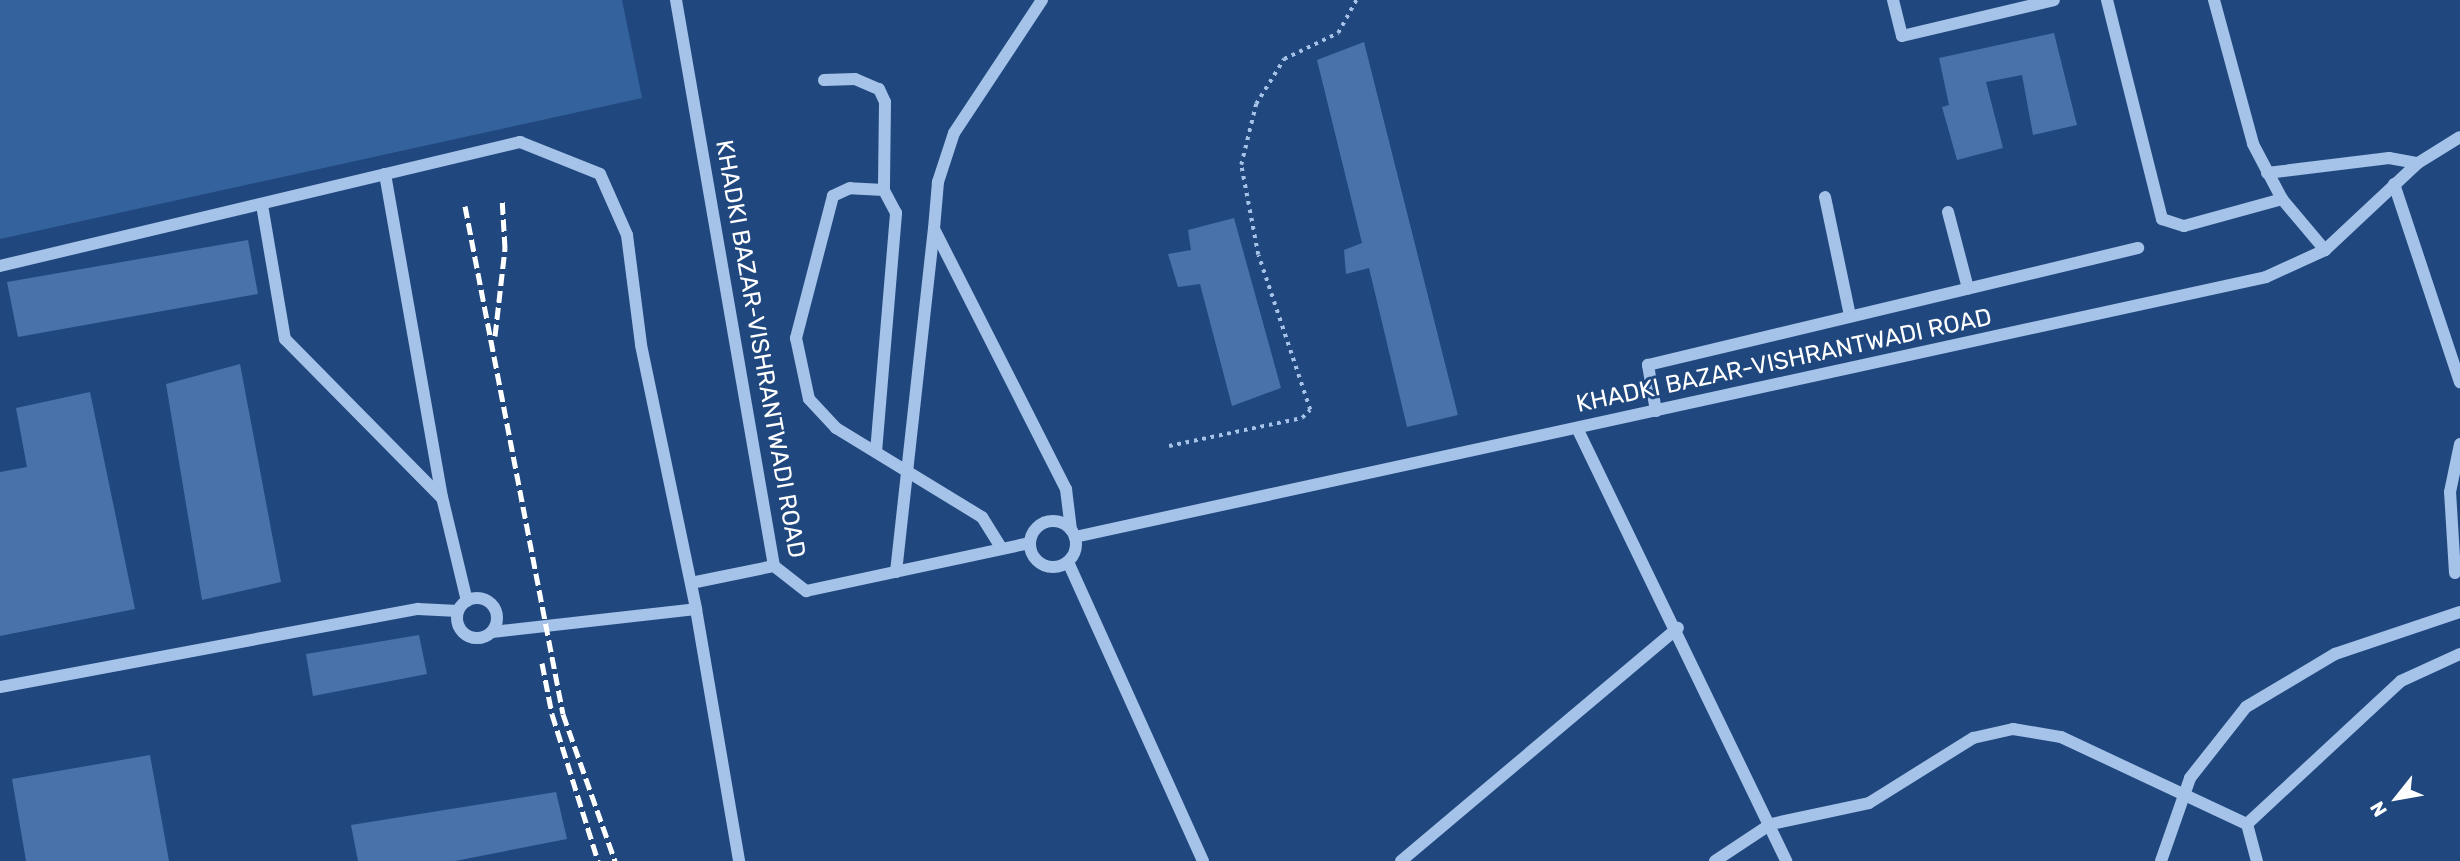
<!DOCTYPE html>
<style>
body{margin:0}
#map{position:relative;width:2460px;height:861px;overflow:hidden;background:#20487f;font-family:Rubik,sans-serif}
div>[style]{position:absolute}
.green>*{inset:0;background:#33629d}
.building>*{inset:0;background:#4872a9}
.path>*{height:3.5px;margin-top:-1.75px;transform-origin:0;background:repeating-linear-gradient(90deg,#a5c2e8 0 3.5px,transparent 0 8.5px)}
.minor>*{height:12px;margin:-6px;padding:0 6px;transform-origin:6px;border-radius:6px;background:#a5c2e8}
.minor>.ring{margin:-6px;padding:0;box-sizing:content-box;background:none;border:12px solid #a5c2e8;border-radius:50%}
.rail>*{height:5px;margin-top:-2.5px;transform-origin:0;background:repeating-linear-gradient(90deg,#fff 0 12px,transparent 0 17px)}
span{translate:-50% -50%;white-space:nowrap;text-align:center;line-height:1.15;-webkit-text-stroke:6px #20487f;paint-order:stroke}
.street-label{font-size:24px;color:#fff}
.north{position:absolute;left:2362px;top:763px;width:70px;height:70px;-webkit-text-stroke:5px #20487f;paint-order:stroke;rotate:239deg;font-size:19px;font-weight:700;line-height:28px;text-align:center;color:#fff}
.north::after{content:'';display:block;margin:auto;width:24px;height:32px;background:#fff;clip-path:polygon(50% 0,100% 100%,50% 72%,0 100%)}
</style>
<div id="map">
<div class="green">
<div style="clip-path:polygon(0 0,622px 0,642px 98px,0 239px)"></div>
</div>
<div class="building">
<div style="clip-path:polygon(2054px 33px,2077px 125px,2033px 135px,2022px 75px,1986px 82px,2003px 148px,1957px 160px,1942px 107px,1949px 105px,1939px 58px)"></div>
<div style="clip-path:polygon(1364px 42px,1458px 415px,1407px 427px,1369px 268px,1346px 274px,1344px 250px,1362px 243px,1317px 60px)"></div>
<div style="clip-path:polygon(1234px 218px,1281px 388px,1232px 406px,1200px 284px,1178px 287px,1168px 254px,1191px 250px,1188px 230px)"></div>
<div style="clip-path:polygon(248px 240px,258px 294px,18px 337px,7px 282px)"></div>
<div style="clip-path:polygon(240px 364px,281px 582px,202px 600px,166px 384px)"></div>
<div style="clip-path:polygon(90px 392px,135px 609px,0 636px,0 472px,27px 467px,16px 408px)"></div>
<div style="clip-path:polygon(419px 635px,427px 674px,313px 696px,306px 654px)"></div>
<div style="clip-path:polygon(150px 755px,169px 861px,26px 861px,12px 779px)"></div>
<div style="clip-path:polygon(556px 792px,567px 839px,455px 861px,358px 861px,351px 825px)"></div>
</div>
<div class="path">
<div style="left:1169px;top:446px;width:136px;rotate:-11.9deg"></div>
<div style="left:1302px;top:418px;width:11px;rotate:-45deg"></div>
<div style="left:1310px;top:410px;width:163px;rotate:-108.5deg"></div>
<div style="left:1258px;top:255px;width:92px;rotate:-100.7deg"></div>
<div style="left:1241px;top:165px;width:63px;rotate:-76.2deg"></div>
<div style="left:1256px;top:104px;width:53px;rotate:-58.1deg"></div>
<div style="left:1284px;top:59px;width:60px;rotate:-25.7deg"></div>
<div style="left:1338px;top:33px;width:38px;rotate:-61deg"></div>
</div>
<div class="minor">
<div style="left:676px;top:0;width:574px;rotate:80.18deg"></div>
<div style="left:774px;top:566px;width:41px;rotate:38deg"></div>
<div style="left:806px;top:591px;width:228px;rotate:-12.1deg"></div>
<div style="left:1042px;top:0;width:159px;rotate:123.5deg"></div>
<div style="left:954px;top:133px;width:52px;rotate:108.1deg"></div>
<div style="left:938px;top:182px;width:47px;rotate:94.9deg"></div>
<div style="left:934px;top:229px;width:292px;rotate:63.1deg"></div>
<div style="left:1066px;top:489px;width:41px;rotate:83deg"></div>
<div style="left:1893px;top:0;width:37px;rotate:76deg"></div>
<div style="left:1902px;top:36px;width:156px;rotate:-13.3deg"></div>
<div style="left:2107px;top:0;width:226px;rotate:75.9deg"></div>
<div style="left:2162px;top:219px;width:23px;rotate:18deg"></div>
<div style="left:2184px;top:226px;width:102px;rotate:-15.4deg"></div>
<div style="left:2214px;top:0;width:149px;rotate:74.8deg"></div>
<div style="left:2253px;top:144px;width:62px;rotate:62.2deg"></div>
<div style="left:2282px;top:199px;width:67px;rotate:49.9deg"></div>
<div style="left:824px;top:80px;width:31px;rotate:-2deg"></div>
<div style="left:855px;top:79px;width:26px;rotate:23deg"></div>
<div style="left:879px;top:89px;width:14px;rotate:65deg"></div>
<div style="left:885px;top:102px;width:88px;rotate:90.7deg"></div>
<div style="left:2267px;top:173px;width:123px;rotate:-7deg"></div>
<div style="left:2389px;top:158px;width:29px;rotate:10deg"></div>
<div style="left:385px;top:174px;width:328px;rotate:80deg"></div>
<div style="left:442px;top:497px;width:107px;rotate:76.5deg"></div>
<div style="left:2394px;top:184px;width:209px;rotate:71.6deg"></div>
<div style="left:1825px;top:197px;width:122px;rotate:78.1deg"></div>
<div style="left:262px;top:205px;width:136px;rotate:80.3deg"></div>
<div style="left:285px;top:339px;width:222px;rotate:45.4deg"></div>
<div style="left:1948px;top:212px;width:79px;rotate:75.3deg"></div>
<div style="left:0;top:266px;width:535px;rotate:-13.41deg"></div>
<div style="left:520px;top:142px;width:86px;rotate:21.8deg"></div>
<div style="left:600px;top:174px;width:67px;rotate:66.1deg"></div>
<div style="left:627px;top:235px;width:111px;rotate:82.7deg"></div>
<div style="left:641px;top:345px;width:270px;rotate:78.2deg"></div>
<div style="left:696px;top:609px;width:256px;rotate:80.3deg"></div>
<div style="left:1656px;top:411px;width:47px;rotate:-99.9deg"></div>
<div style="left:1648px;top:365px;width:504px;rotate:-13.43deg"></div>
<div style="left:1577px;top:428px;width:481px;rotate:64.2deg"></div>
<div style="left:876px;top:452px;width:240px;rotate:-85.2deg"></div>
<div style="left:896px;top:213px;width:26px;rotate:-118deg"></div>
<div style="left:884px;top:190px;width:34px;rotate:-177deg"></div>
<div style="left:850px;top:188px;width:19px;rotate:155deg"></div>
<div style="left:833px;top:196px;width:147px;rotate:104.6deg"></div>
<div style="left:796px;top:338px;width:62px;rotate:78deg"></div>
<div style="left:809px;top:399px;width:40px;rotate:47deg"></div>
<div style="left:836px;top:428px;width:171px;rotate:31.4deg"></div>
<div style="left:982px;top:517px;width:34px;rotate:58deg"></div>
<div class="ring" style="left:1030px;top:521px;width:34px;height:34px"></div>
<div style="left:1075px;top:537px;width:1219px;rotate:-12.31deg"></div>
<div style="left:2266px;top:277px;width:65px;rotate:-24.6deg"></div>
<div style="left:2325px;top:250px;width:127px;rotate:-43.1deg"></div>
<div style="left:2418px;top:163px;width:49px;rotate:-31.8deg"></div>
<div style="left:1068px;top:562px;width:328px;rotate:65.7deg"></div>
<div style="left:896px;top:572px;width:345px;rotate:-83.7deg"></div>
<div style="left:2455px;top:573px;width:81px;rotate:-93.5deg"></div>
<div style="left:2450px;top:492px;width:49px;rotate:-78.2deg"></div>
<div style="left:691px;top:583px;width:85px;rotate:-11.6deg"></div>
<div class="ring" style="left:457px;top:598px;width:28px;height:28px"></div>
<div style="left:492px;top:632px;width:205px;rotate:-6.4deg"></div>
<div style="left:0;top:687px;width:425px;rotate:-10.6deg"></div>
<div style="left:418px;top:609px;width:40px;rotate:2.9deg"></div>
<div style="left:2247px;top:824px;width:210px;rotate:-42.9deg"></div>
<div style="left:2401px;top:681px;width:65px;rotate:-24.6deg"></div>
<div style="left:1401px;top:861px;width:362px;rotate:-40.1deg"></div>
<div style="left:1715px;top:861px;width:67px;rotate:-33.5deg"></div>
<div style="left:1771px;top:824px;width:100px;rotate:-12.1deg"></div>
<div style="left:1869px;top:803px;width:123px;rotate:-32deg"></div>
<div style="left:1973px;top:738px;width:41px;rotate:-12.7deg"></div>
<div style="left:2013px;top:729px;width:49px;rotate:9.5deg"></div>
<div style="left:2061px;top:737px;width:205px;rotate:25.1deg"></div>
<div style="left:2247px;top:824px;width:38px;rotate:75deg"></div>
<div style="left:2161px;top:861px;width:88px;rotate:-70.7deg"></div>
<div style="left:2190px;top:778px;width:90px;rotate:-51.7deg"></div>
<div style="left:2246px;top:707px;width:104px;rotate:-30.8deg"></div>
<div style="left:2335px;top:654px;width:132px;rotate:-18.6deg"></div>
</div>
<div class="rail">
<div style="left:465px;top:206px;width:517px;rotate:79.08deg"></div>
<div style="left:563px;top:714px;width:156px;rotate:70.5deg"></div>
<div style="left:495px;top:336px;width:89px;rotate:-83.5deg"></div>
<div style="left:505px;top:248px;width:50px;rotate:-93.4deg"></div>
<div style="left:542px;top:663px;width:52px;rotate:78.9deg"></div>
<div style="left:552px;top:714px;width:154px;rotate:72.6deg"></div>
</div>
<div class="street-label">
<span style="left:760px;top:349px;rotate:80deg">KHADKI BAZAR-VISHRANTWADI ROAD</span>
<span style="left:1784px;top:361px;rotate:-12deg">KHADKI BAZAR-VISHRANTWADI ROAD</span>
</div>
<div class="north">N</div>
</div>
